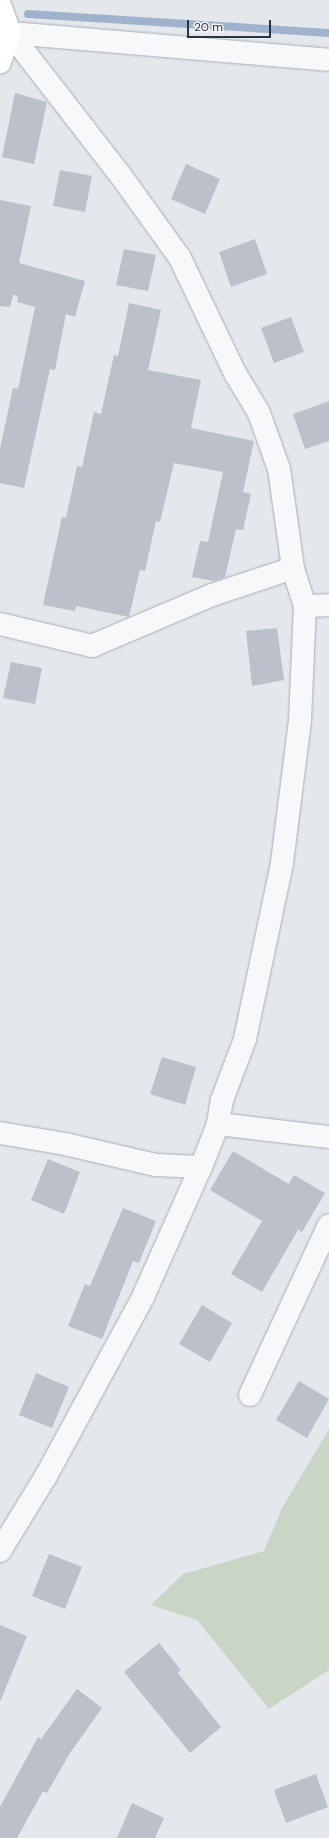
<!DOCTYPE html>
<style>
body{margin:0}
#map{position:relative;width:329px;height:1838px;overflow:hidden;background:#e4e7ec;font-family:"DM Sans",sans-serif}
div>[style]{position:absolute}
.green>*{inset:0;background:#c9d6c5}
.stream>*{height:8px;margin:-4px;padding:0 4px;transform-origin:4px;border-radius:4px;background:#9fb4cc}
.building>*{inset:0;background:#bbc0ca}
.roads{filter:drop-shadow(0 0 1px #a9aeb7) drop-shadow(0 0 1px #a9aeb7)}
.street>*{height:22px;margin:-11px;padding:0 11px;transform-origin:11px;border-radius:11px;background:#f7f8fa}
.secondary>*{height:22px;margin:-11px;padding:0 11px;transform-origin:11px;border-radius:11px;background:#fff}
span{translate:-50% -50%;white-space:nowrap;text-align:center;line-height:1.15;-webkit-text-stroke:3px #f4f6f9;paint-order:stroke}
.scale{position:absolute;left:187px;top:20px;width:84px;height:18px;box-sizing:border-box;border:2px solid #2b3445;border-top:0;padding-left:5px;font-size:12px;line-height:14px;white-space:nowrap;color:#2b3445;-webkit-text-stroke:3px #f4f6f9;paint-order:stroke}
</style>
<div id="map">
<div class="green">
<div style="clip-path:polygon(329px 1429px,329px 1670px,269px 1709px,197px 1620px,151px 1605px,183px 1574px,264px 1551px,282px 1508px)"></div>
</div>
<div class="stream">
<div style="left:28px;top:14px;width:302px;rotate:3.6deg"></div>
</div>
<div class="building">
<div style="clip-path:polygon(15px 93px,47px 102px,34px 164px,2px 157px)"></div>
<div style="clip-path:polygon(186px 164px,220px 179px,205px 214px,171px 199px)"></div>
<div style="clip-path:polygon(60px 170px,92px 176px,85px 212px,53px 206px)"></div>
<div style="clip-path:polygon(0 200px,31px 206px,19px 263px,85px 281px,75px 317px,66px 314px,55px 370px,50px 369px,24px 488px,0 483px,0 449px,13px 388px,18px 389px,35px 307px,17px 302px,18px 296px,13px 295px,10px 307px,0 306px)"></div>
<div style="clip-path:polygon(255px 239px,267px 274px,231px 287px,219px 252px)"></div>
<div style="clip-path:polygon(124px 249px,156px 255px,148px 291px,116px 285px)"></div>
<div style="clip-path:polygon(129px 303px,161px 310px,148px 370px,201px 380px,191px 428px,254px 441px,243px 492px,251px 494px,243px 530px,236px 529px,225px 577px,214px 581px,192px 577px,200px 541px,208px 542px,223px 472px,174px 463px,160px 522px,156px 521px,145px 571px,140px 570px,129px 617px,76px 606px,75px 611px,43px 605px,62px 517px,66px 518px,77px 466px,82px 467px,94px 412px,101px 414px,114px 355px,118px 356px)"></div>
<div style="clip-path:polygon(291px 317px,304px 352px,274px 363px,261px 328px)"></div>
<div style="clip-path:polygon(329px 401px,329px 441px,305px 449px,293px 414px)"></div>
<div style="clip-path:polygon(277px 628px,284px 680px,252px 686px,246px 631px)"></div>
<div style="clip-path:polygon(11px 662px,42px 668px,35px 704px,3px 698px)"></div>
<div style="clip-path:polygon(162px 1057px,196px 1067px,185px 1105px,150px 1094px)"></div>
<div style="clip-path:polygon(233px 1151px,289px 1184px,294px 1175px,325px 1193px,302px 1232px,298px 1230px,262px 1292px,231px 1274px,262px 1221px,210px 1190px)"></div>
<div style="clip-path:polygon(48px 1159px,80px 1172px,64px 1214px,31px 1200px)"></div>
<div style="clip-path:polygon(123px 1208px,156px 1221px,139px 1263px,133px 1261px,102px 1339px,68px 1326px,85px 1284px,90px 1286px)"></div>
<div style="clip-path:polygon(202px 1305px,232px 1323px,210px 1362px,179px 1344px)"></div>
<div style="clip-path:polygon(36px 1373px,69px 1387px,52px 1428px,19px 1415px)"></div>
<div style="clip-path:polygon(299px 1381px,329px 1399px,307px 1438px,276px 1420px)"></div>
<div style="clip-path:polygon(49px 1554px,82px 1567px,65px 1609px,32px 1596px)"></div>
<div style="clip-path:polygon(0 1625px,27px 1636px,1px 1700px,0 1700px)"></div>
<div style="clip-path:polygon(159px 1643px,181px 1670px,178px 1673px,221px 1727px,190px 1753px,124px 1672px)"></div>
<div style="clip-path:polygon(77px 1689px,102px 1708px,70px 1753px,47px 1793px,43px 1791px,17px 1838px,0 1838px,0 1807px,38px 1737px,41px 1739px)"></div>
<div style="clip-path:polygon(316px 1774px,328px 1807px,286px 1823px,274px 1790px)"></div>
<div style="clip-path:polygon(132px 1803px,164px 1818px,155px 1838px,117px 1838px)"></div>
</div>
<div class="roads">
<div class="street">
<div style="left:10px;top:33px;width:320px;rotate:4.8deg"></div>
<div style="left:305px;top:606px;width:24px;rotate:-2deg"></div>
<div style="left:0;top:624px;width:95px;rotate:13.4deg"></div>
<div style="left:92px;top:646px;width:130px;rotate:-23deg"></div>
<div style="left:212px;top:595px;width:85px;rotate:-18.4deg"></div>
<div style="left:218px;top:1124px;width:112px;rotate:6.7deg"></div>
<div style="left:0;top:1133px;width:66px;rotate:9.6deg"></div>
<div style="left:65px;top:1144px;width:93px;rotate:13deg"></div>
<div style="left:156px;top:1165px;width:45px;rotate:2.5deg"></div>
<div style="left:250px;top:1395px;width:187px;rotate:-65.1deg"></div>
<div style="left:0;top:1551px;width:88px;rotate:-58.5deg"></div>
<div style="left:46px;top:1476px;width:204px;rotate:-61.5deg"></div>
<div style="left:143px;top:1297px;width:142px;rotate:-66deg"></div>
<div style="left:201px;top:1167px;width:46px;rotate:-68.4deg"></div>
<div style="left:218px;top:1124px;width:24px;rotate:-81deg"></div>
<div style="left:222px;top:1100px;width:65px;rotate:-69.3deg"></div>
<div style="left:245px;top:1039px;width:180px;rotate:-78.1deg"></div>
<div style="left:282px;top:863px;width:144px;rotate:-82.8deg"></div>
<div style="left:300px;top:720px;width:114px;rotate:-87.5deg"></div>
<div style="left:305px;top:606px;width:40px;rotate:-108deg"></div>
<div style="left:293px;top:568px;width:100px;rotate:-98deg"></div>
<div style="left:279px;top:469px;width:59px;rotate:-109.7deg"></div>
<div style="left:259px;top:413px;width:47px;rotate:-121deg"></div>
<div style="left:235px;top:373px;width:127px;rotate:-115.6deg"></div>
<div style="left:180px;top:258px;width:101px;rotate:-125.7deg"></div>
<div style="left:121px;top:176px;width:181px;rotate:-127.8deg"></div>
</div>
<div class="secondary">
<div style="left:0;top:5px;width:30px;rotate:70deg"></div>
<div style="left:10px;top:33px;width:31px;rotate:109deg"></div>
</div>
</div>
<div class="scale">20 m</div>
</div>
